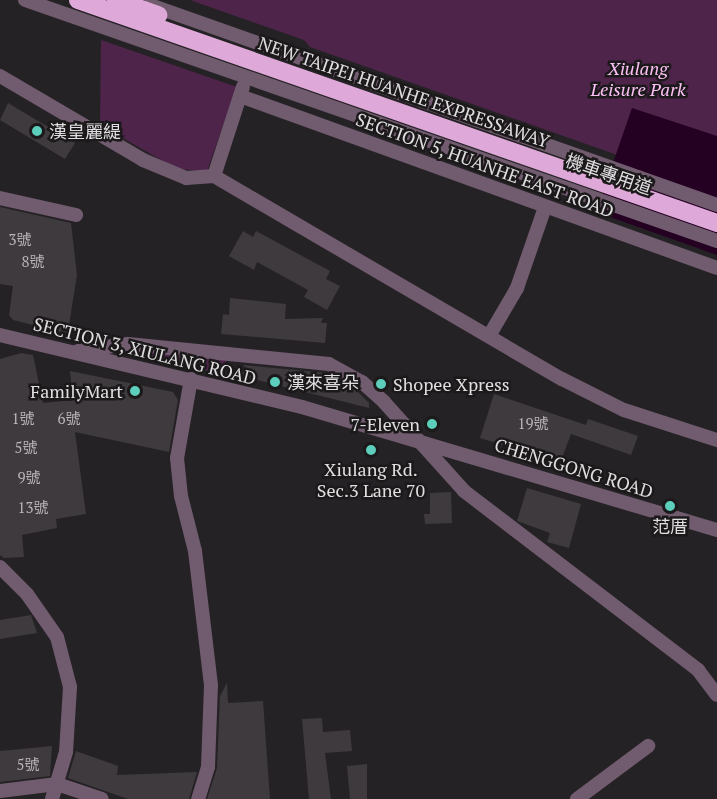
<!DOCTYPE html>
<meta charset="utf-8">
<style>
body{margin:0}
#map{position:relative;width:717px;height:799px;overflow:hidden;background:#252225;font-family:"PT Serif","Noto Sans TC",serif}
div>[style]{position:absolute}
.green>*{inset:0;background:#4f244b}
.water>*{inset:0;background:#240022}
.building>*{inset:0;background:#3e3a3d}
.minor>*{height:14px;margin:-7px;padding:0 7px;transform-origin:7px;border-radius:7px;background:#715b6e}
.highway>*{height:18px;margin:-9px;padding:0 9px;transform-origin:9px;border-radius:9px;background:#dea8d8}
.dots>*{width:16px;height:16px;translate:-50% -50%;box-sizing:border-box;border:3px solid #1c191b;border-radius:50%}
span{translate:-50% -50%;white-space:nowrap;text-align:center;line-height:1.15;-webkit-text-stroke:5px #1c191b;paint-order:stroke}
.number-label{font-size:15px;color:#b8b5b7}
.number-label span{-webkit-text-stroke-width:0}
.park-label{font-size:18px;color:#fcc0f5;font-style:italic}
.street-label{font-size:18px;color:#e0dee0}
.poi-label{font-size:18px;color:#e0dee0}
.left{translate:0 -50%;text-align:left}
.right{translate:-100% -50%;text-align:right}
</style>
<div id="map">
<div class="green">
<div style="clip-path:polygon(190px 0,717px 0,717px 190px,310px 47px,304px 40px)"></div>
<div style="clip-path:polygon(101px 40px,237px 87px,207px 171px,177px 169px,100px 125px)"></div>
<div style="clip-path:polygon(144px 351px,226px 360px,223px 374px,147px 357px)"></div>
</div>
<div class="water">
<div style="clip-path:polygon(632px 108px,717px 136px,717px 255px,596px 212px)"></div>
</div>
<div class="building">
<div style="clip-path:polygon(8px 103px,75px 143px,65px 159px,0 120px)"></div>
<div style="clip-path:polygon(0 207px,71px 223px,77px 275px,68px 331px,65px 333px,13px 320px,9px 315px,13px 286px,0 284px)"></div>
<div style="clip-path:polygon(243px 231px,253px 237px,256px 231px,330px 271px,326px 279px,340px 286px,327px 310px,304px 297px,308px 290px,257px 262px,254px 270px,229px 256px)"></div>
<div style="clip-path:polygon(230px 298px,286px 304px,285px 319px,323px 318px,321px 323px,327px 323px,325px 343px,221px 334px,223px 314px,229px 315px)"></div>
<div style="clip-path:polygon(21px 353px,33px 355px,43px 403px,73px 400px,70px 371px,173px 392px,178px 400px,169px 452px,75px 432px,86px 514px,56px 519px,57px 528px,22px 535px,24px 557px,4px 558px,0 555px,0 359px)"></div>
<div style="clip-path:polygon(244px 365px,327px 373px,354px 388px,369px 403px,369px 408px,241px 376px)"></div>
<div style="clip-path:polygon(494px 394px,586px 425px,588px 419px,638px 436px,631px 455px,571px 434px,562px 458px,521px 444px,519px 450px,480px 438px)"></div>
<div style="clip-path:polygon(527px 488px,581px 504px,569px 548px,547px 542px,550px 533px,517px 521px)"></div>
<div style="clip-path:polygon(451px 492px,452px 523px,425px 524px,424px 514px,430px 514px,430px 493px)"></div>
<div style="clip-path:polygon(31px 615px,37px 633px,0 639px,0 620px)"></div>
<div style="clip-path:polygon(227px 683px,228px 703px,263px 701px,270px 799px,207px 799px,217px 768px,220px 696px)"></div>
<div style="clip-path:polygon(322px 718px,323px 732px,350px 730px,352px 751px,325px 753px,331px 799px,309px 799px,302px 719px)"></div>
<div style="clip-path:polygon(52px 746px,50px 776px,0 782px,0 751px)"></div>
<div style="clip-path:polygon(76px 751px,118px 766px,117px 775px,197px 772px,189px 799px,128px 799px,68px 778px)"></div>
<div style="clip-path:polygon(367px 764px,367px 799px,350px 799px,347px 766px)"></div>
</div>
<div class="minor">
<div style="left:25px;top:0;width:733px;rotate:19.2deg"></div>
<div style="left:150px;top:5px;width:601px;rotate:19.43deg"></div>
<div style="left:0;top:76px;width:166px;rotate:30.4deg"></div>
<div style="left:143px;top:160px;width:47px;rotate:22.7deg"></div>
<div style="left:186px;top:178px;width:28px;rotate:-4deg"></div>
<div style="left:240px;top:96px;width:507px;rotate:19.83deg"></div>
<div style="left:214px;top:176px;width:403px;rotate:30.3deg"></div>
<div style="left:562px;top:379px;width:69px;rotate:26.6deg"></div>
<div style="left:624px;top:410px;width:98px;rotate:17.9deg"></div>
<div style="left:214px;top:176px;width:94px;rotate:-72deg"></div>
<div style="left:0;top:198px;width:78px;rotate:12.6deg"></div>
<div style="left:0;top:335px;width:310px;rotate:13.4deg"></div>
<div style="left:302px;top:407px;width:433px;rotate:16.5deg"></div>
<div style="left:489px;top:336px;width:56px;rotate:-59.7deg"></div>
<div style="left:517px;top:288px;width:86px;rotate:-70.9deg"></div>
<div style="left:78px;top:351px;width:50px;rotate:-8deg"></div>
<div style="left:128px;top:344px;width:202px;rotate:5.7deg"></div>
<div style="left:329px;top:364px;width:38px;rotate:29deg"></div>
<div style="left:362px;top:382px;width:30px;rotate:42deg"></div>
<div style="left:384px;top:402px;width:120px;rotate:48deg"></div>
<div style="left:464px;top:491px;width:295px;rotate:37.4deg"></div>
<div style="left:698px;top:670px;width:31px;rotate:53deg"></div>
<div style="left:191px;top:379px;width:80px;rotate:100deg"></div>
<div style="left:177px;top:458px;width:38px;rotate:84deg"></div>
<div style="left:181px;top:496px;width:57px;rotate:75.7deg"></div>
<div style="left:195px;top:551px;width:135px;rotate:83.2deg"></div>
<div style="left:211px;top:685px;width:82px;rotate:92.1deg"></div>
<div style="left:208px;top:767px;width:34px;rotate:107deg"></div>
<div style="left:0;top:567px;width:38px;rotate:45deg"></div>
<div style="left:27px;top:594px;width:52px;rotate:55.1deg"></div>
<div style="left:57px;top:637px;width:52px;rotate:75.4deg"></div>
<div style="left:70px;top:687px;width:65px;rotate:93.5deg"></div>
<div style="left:66px;top:752px;width:49px;rotate:106.6deg"></div>
<div style="left:0;top:791px;width:57px;rotate:-7deg"></div>
<div style="left:57px;top:784px;width:47px;rotate:18.4deg"></div>
<div style="left:577px;top:799px;width:89px;rotate:-36.7deg"></div>
</div>
<div class="highway">
<div style="left:78px;top:0;width:677px;rotate:19.24deg"></div>
<div style="left:116px;top:0;width:45px;rotate:19.7deg"></div>
</div>
<div class="dots">
<div style="left:37px;top:131px;background:#5ccebb"></div>
<div style="left:275px;top:382px;background:#5ccebb"></div>
<div style="left:381px;top:384px;background:#5ccebb"></div>
<div style="left:135px;top:391px;background:#5ccebb"></div>
<div style="left:432px;top:424px;background:#5ccebb"></div>
<div style="left:371px;top:450px;background:#5ccebb"></div>
<div style="left:670px;top:506px;background:#5ccebb"></div>
</div>
<div class="number-label">
<span style="left:20px;top:240px">3號</span>
<span style="left:33px;top:262px">8號</span>
<span style="left:23px;top:419px">1號</span>
<span style="left:69px;top:419px">6號</span>
<span style="left:533px;top:424px">19號</span>
<span style="left:26px;top:448px">5號</span>
<span style="left:29px;top:478px">9號</span>
<span style="left:33px;top:508px">13號</span>
<span style="left:28px;top:765px">5號</span>
</div>
<div class="park-label">
<span style="left:638px;top:79px">Xiulang<br>Leisure Park</span>
</div>
<div class="street-label">
<span style="left:404px;top:92px;rotate:19deg">NEW TAIPEI HUANHE EXPRESSAWAY</span>
<span style="left:485px;top:165px;rotate:20deg">SECTION 5, HUANHE EAST ROAD</span>
<span style="left:609px;top:174px;rotate:19deg">機車專用道</span>
<span style="left:145px;top:351px;rotate:14deg">SECTION 3, XIULANG ROAD</span>
<span style="left:574px;top:468px;rotate:17deg">CHENGGONG ROAD</span>
</div>
<div class="poi-label">
<span class="left" style="left:49px;top:131px">漢皇麗緹</span>
<span class="left" style="left:287px;top:382px">漢來喜朵</span>
<span class="left" style="left:393px;top:384px">Shopee Xpress</span>
<span class="right" style="left:123px;top:391px">FamilyMart</span>
<span class="right" style="left:420px;top:424px">7-Eleven</span>
<span style="left:371px;top:480px">Xiulang Rd.<br>Sec.3 Lane 70</span>
<span style="left:670px;top:526px">范厝</span>
</div>
</div>
